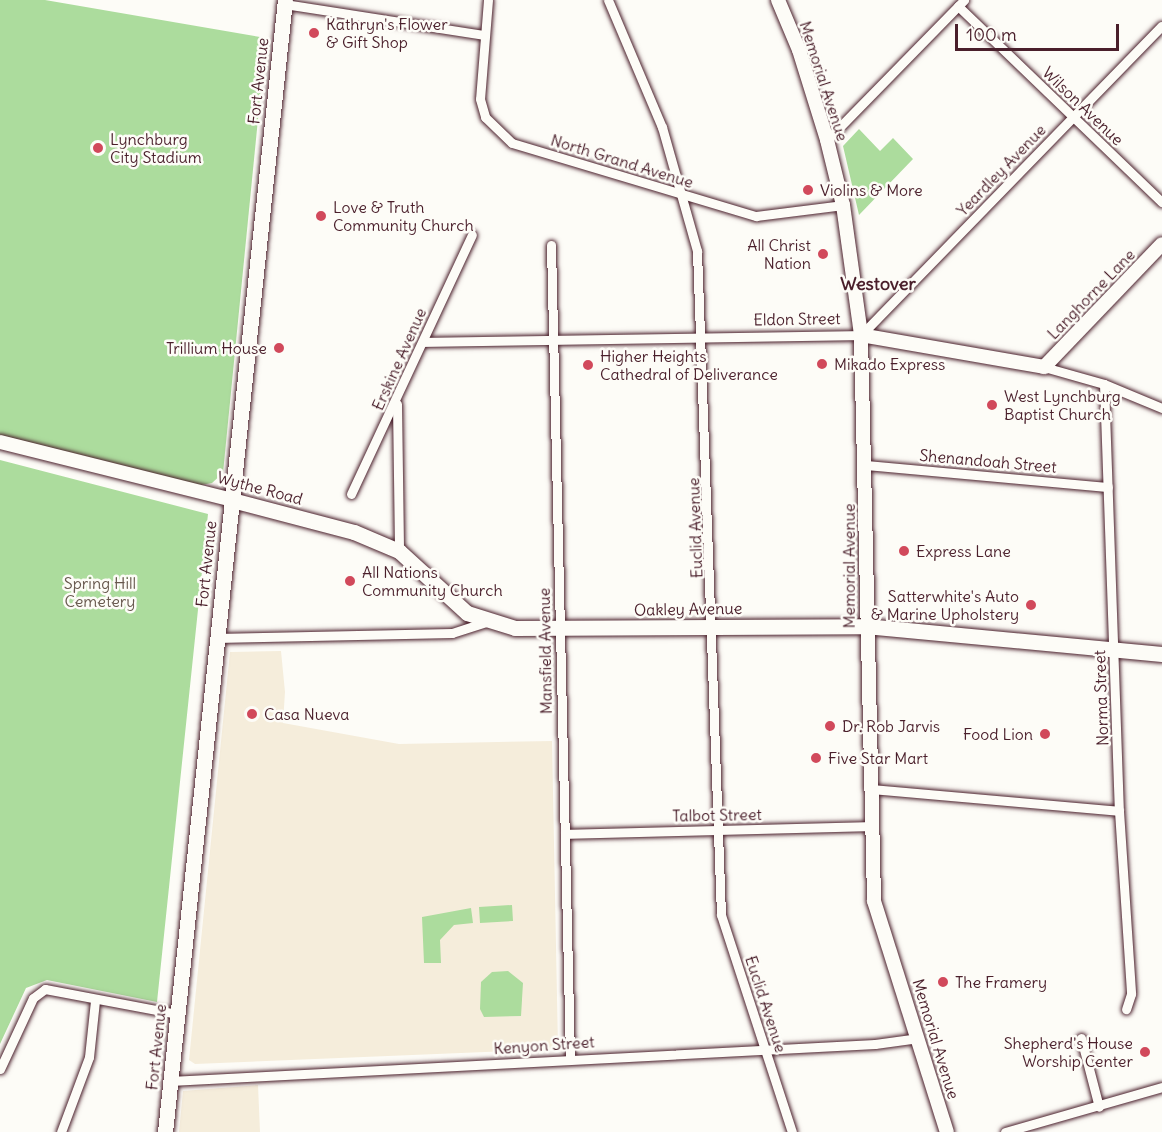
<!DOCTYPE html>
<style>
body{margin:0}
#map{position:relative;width:1162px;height:1132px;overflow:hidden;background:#fdfcf7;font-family:Delius,sans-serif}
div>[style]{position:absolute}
.built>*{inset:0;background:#f5eddb}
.green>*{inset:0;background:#acdc9d}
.roads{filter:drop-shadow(0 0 2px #4a1f2b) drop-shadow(0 0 2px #4a1f2b)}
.street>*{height:9px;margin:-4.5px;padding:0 4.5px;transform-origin:4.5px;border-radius:4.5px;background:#fdfcf7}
.secondary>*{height:14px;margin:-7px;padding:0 7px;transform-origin:7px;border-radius:7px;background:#fdfcf7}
.primary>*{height:15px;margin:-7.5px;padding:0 7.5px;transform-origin:7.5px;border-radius:7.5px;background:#fdfcf7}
.dots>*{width:16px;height:16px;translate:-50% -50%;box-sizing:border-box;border:3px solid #fdfcf7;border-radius:50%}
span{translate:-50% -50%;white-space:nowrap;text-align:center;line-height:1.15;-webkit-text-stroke:5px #fdfcf7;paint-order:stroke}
.poi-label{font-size:16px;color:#4a1f2b}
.left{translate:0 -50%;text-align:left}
.right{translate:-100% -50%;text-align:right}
.street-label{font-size:16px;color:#4a1f2b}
.park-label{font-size:16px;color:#67584d}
.neighbourhood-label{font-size:18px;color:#4a1f2b;font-weight:700}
.scale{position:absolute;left:955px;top:24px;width:164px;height:27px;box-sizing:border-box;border:3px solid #4a1f2b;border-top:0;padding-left:8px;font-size:18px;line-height:21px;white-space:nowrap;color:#4a1f2b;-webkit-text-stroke:4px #fdfcf7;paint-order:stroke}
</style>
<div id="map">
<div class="built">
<div style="clip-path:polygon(281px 651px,285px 692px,283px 723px,399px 744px,552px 741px,558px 1049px,195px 1064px,189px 1060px,230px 652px)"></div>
<div style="clip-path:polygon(258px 1085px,260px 1132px,179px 1132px,183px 1091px)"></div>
</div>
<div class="green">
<div style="clip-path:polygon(0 0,45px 0,266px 38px,223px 473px,212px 483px,196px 486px,0 436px)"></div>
<div style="clip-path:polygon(859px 129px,880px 151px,893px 138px,913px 159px,859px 215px,843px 146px)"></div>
<div style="clip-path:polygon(0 460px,208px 514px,157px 1002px,47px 980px,26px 988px,0 1044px)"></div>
<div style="clip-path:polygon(512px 905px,513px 921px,480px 923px,479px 907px)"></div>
<div style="clip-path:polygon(471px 908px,473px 923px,454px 925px,440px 940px,441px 963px,424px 963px,422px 917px)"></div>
<div style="clip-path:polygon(508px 971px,523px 983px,521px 1016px,484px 1017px,480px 1009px,481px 982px,492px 972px)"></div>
</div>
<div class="roads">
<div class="street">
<div style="left:488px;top:0;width:99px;rotate:94.6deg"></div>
<div style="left:480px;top:99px;width:19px;rotate:74deg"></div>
<div style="left:485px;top:117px;width:37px;rotate:44deg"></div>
<div style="left:512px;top:143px;width:255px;rotate:16.7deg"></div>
<div style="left:756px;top:216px;width:88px;rotate:-7.2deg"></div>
<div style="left:608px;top:0;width:138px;rotate:67deg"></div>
<div style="left:662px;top:127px;width:129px;rotate:74.2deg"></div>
<div style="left:697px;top:251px;width:664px;rotate:87.93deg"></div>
<div style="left:721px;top:915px;width:228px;rotate:71.9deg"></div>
<div style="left:284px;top:4px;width:202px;rotate:8.8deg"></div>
<div style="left:958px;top:6px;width:283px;rotate:43.9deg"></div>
<div style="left:827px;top:140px;width:196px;rotate:-45.6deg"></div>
<div style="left:551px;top:245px;width:813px;rotate:88.66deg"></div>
<div style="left:423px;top:342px;width:438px;rotate:-0.9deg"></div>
<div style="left:861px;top:335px;width:431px;rotate:-45.8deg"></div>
<div style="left:1044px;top:367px;width:62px;rotate:15.8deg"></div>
<div style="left:1104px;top:384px;width:63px;rotate:22.5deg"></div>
<div style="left:1104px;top:384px;width:427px;rotate:88deg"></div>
<div style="left:1119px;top:811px;width:183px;rotate:86.2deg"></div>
<div style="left:1131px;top:994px;width:16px;rotate:108deg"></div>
<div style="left:397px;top:404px;width:147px;rotate:89.2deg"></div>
<div style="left:865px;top:465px;width:244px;rotate:5.2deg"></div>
<div style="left:351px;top:494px;width:286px;rotate:-65deg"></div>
<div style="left:216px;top:638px;width:236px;rotate:-1.2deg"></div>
<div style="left:452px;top:633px;width:36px;rotate:-18deg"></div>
<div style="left:870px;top:789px;width:250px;rotate:5deg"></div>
<div style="left:565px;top:834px;width:305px;rotate:-1.5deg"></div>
<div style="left:1081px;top:1038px;width:71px;rotate:75.4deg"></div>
<div style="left:0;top:1069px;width:78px;rotate:-65.1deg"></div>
<div style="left:33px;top:998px;width:15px;rotate:-37deg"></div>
<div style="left:45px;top:989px;width:134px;rotate:10.7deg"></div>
<div style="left:170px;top:1081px;width:706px;rotate:-3deg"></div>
<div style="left:875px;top:1044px;width:44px;rotate:-7.8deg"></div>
<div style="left:61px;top:1132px;width:80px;rotate:-69.5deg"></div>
<div style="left:89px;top:1057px;width:56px;rotate:-83.9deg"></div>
<div style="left:1005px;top:1132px;width:163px;rotate:-16deg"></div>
</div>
<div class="secondary">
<div style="left:778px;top:0;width:54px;rotate:67.2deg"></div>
<div style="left:799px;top:50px;width:94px;rotate:72.7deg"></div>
<div style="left:827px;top:140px;width:67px;rotate:76.2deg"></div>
<div style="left:843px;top:205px;width:131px;rotate:82.1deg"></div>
<div style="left:861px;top:335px;width:566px;rotate:88.68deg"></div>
<div style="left:874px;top:901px;width:242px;rotate:72.5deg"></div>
<div style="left:861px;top:335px;width:186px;rotate:9.9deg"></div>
<div style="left:1044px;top:367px;width:170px;rotate:-46.2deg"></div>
<div style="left:0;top:442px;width:239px;rotate:14deg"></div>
</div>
<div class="primary">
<div style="left:232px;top:500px;width:126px;rotate:14.7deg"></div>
<div style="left:354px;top:532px;width:49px;rotate:22.9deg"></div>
<div style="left:399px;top:551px;width:92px;rotate:42.4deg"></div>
<div style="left:467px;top:613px;width:50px;rotate:17.4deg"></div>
<div style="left:515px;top:628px;width:350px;rotate:-0.3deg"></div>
<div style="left:865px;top:626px;width:298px;rotate:5.4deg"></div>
<div style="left:165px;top:1132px;width:1138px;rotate:-83.95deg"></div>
</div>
</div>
<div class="dots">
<div style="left:314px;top:33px;background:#d1495b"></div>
<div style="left:98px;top:148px;background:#d1495b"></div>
<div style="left:808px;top:190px;background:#d1495b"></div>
<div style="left:321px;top:216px;background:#d1495b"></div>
<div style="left:823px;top:254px;background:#d1495b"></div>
<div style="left:279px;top:348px;background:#d1495b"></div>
<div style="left:822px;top:364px;background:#d1495b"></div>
<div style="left:588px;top:365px;background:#d1495b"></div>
<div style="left:992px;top:405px;background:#d1495b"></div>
<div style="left:904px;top:551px;background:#d1495b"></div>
<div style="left:350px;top:581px;background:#d1495b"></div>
<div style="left:1031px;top:605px;background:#d1495b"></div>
<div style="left:252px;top:714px;background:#d1495b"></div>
<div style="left:830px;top:726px;background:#d1495b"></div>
<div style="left:1045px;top:734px;background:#d1495b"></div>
<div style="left:816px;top:758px;background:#d1495b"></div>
<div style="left:943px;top:982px;background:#d1495b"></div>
<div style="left:1145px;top:1052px;background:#d1495b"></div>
</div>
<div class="poi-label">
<span class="left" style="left:326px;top:33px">Kathryn's Flower<br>&amp; Gift Shop</span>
<span class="left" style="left:110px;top:148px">Lynchburg<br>City Stadium</span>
<span class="left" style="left:820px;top:190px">Violins &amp; More</span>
<span class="left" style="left:333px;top:216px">Love &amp; Truth<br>Community Church</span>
<span class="right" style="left:811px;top:254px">All Christ<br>Nation</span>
<span class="right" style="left:267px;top:348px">Trillium House</span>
<span class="left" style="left:600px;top:365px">Higher Heights<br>Cathedral of Deliverance</span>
<span class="left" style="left:834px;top:364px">Mikado Express</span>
<span class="left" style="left:1004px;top:405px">West Lynchburg<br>Baptist Church</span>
<span class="left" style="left:916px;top:551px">Express Lane</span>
<span class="left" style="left:362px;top:581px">All Nations<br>Community Church</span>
<span class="right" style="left:1019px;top:605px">Satterwhite's Auto<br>&amp; Marine Upholstery</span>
<span class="left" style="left:264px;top:714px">Casa Nueva</span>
<span class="left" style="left:842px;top:726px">Dr. Rob Jarvis</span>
<span class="right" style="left:1033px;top:734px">Food Lion</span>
<span class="left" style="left:828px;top:758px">Five Star Mart</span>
<span class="left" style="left:955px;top:982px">The Framery</span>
<span class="right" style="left:1133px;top:1052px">Shepherd's House<br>Worship Center</span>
</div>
<div class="street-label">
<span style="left:258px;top:81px;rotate:-84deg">Fort Avenue</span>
<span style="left:824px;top:81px;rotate:72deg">Memorial Avenue</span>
<span style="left:1083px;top:106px;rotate:44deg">Wilson Avenue</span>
<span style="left:622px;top:161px;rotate:17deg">North Grand Avenue</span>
<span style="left:1001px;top:170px;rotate:-46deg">Yeardley Avenue</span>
<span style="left:1091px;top:294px;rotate:-46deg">Langhorne Lane</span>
<span style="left:797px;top:319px;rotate:-1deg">Eldon Street</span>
<span style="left:399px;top:359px;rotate:-66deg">Erskine Avenue</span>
<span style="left:988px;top:461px;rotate:5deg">Shenandoah Street</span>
<span style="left:260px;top:488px;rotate:15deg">Wythe Road</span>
<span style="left:695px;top:528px;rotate:-92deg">Euclid Avenue</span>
<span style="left:206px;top:564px;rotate:-84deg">Fort Avenue</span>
<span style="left:849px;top:566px;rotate:-90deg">Memorial Avenue</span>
<span style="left:688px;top:609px;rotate:-1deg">Oakley Avenue</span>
<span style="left:545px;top:651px;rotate:-91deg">Mansfield Avenue</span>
<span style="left:1101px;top:698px;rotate:-92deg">Norma Street</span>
<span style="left:717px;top:815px;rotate:-1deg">Talbot Street</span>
<span style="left:766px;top:1004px;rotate:72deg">Euclid Avenue</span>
<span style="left:936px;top:1039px;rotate:73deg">Memorial Avenue</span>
<span style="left:544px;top:1045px;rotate:-4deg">Kenyon Street</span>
<span style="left:156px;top:1047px;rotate:-84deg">Fort Avenue</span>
</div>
<div class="park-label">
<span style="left:100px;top:592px">Spring Hill<br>Cemetery</span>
</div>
<div class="neighbourhood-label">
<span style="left:878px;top:284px">Westover</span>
</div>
<div class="scale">100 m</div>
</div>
